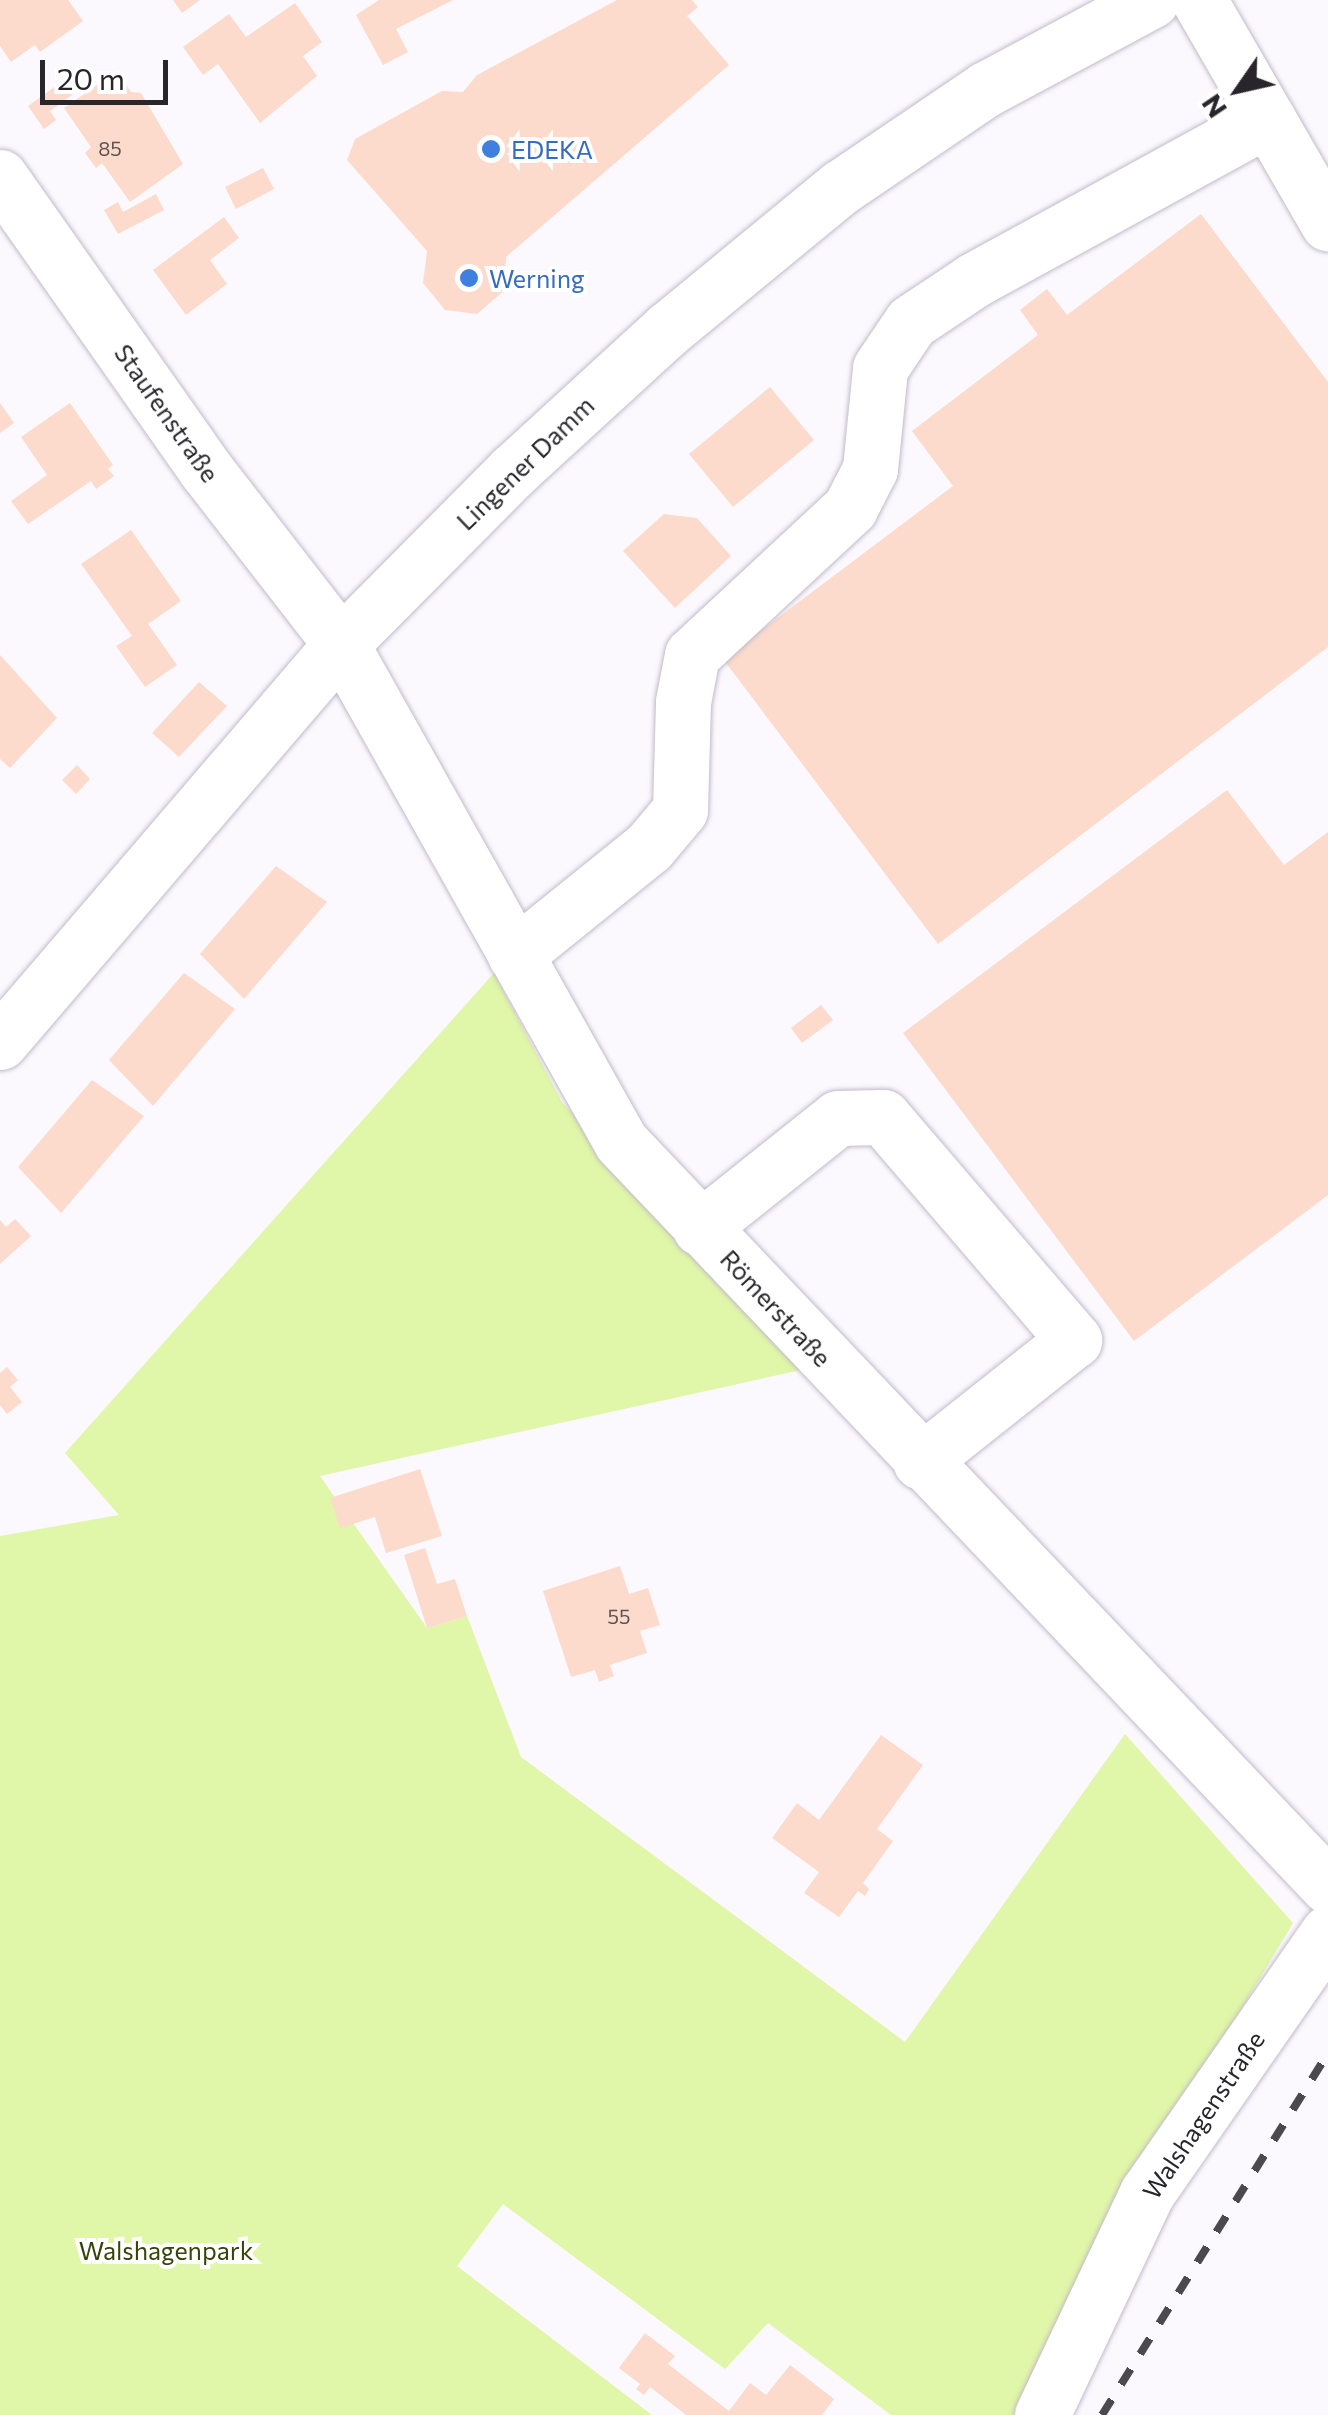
<!DOCTYPE html>
<meta charset="utf-8">
<style>
body{margin:0}
#map{position:relative;width:1328px;height:2415px;overflow:hidden;background:#fbf8fe;font-family:Commissioner,sans-serif}
div>[style]{position:absolute}
.green>*{inset:0;background:#e0f6a8}
.building>*{inset:0;background:#fcdbcc}
.roads{filter:drop-shadow(0 0 2px #c2bbc9) drop-shadow(0 0 2px #c2bbc9)}
.minor>*{height:55px;margin:-27.5px;padding:0 27.5px;transform-origin:27.5px;border-radius:27.5px;background:#fff}
.major>*{height:55px;margin:-27.5px;padding:0 27.5px;transform-origin:27.5px;border-radius:27.5px;background:#fff}
.rail>*{height:8px;margin-top:-4px;transform-origin:0;background:repeating-linear-gradient(90deg,#4c494e 0 18px,transparent 0 36px)}
.dots>*{width:28px;height:28px;translate:-50% -50%;box-sizing:border-box;border:5px solid #fff;border-radius:50%}
span{translate:-50% -50%;white-space:nowrap;text-align:center;line-height:1.15;-webkit-text-stroke:8px #fff;paint-order:stroke}
.number-label{font-size:20px;color:#5e5353}
.number-label span{-webkit-text-stroke-width:0}
.shop-label{font-size:25px;color:#366cbe}
.left{translate:0 -50%;text-align:left}
.street-label{font-size:25px;color:#29262b}
.park-label{font-size:25px;color:#38450a}
.north{position:absolute;left:1188px;top:40px;width:100px;height:100px;-webkit-text-stroke:8px #fff;paint-order:stroke;rotate:236deg;font-size:28px;font-weight:700;line-height:40px;text-align:center;color:#29262b}
.north::after{content:'';display:block;margin:auto;width:35px;height:45px;background:#29262b;clip-path:polygon(50% 0,100% 100%,50% 72%,0 100%)}
.scale{position:absolute;left:40px;top:60px;width:128px;height:45px;box-sizing:border-box;border:5px solid #29262b;border-top:0;padding-left:12px;font-size:30px;line-height:35px;white-space:nowrap;color:#29262b;-webkit-text-stroke:8px #fff;paint-order:stroke}
</style>
<div id="map">
<div class="green">
<div style="clip-path:polygon(494px 973px,562px 1102px,810px 1368px,320px 1476px,427px 1628px,467px 1616px,521px 1757px,905px 2042px,1125px 1734px,1293px 1923px,1133px 2189px,1025px 2415px,891px 2415px,768px 2323px,725px 2369px,503px 2204px,457px 2266px,652px 2415px,0 2415px,0 1536px,119px 1515px,65px 1453px)"></div>
</div>
<div class="building">
<div style="clip-path:polygon(0 0,68px 0,83px 21px,40px 52px,35px 45px,11px 62px,0 46px)"></div>
<div style="clip-path:polygon(173px 0,200px 0,182px 13px)"></div>
<div style="clip-path:polygon(379px 0,453px 0,396px 29px,408px 52px,383px 65px,356px 15px)"></div>
<div style="clip-path:polygon(617px 0,692px 0,698px 7px,687px 16px,729px 65px,506px 257px,505px 290px,477px 314px,445px 310px,423px 283px,427px 251px,347px 160px,355px 139px,442px 91px,463px 92px,477px 75px)"></div>
<div style="clip-path:polygon(295px 3px,322px 42px,303px 56px,317px 76px,260px 123px,218px 64px,203px 75px,183px 47px,229px 14px,246px 37px)"></div>
<div style="clip-path:polygon(117px 71px,131px 92px,141px 93px,183px 164px,130px 202px,102px 163px,96px 168px,85px 153px,91px 147px,64px 108px)"></div>
<div style="clip-path:polygon(63px 81px,72px 95px,50px 111px,56px 120px,44px 129px,28px 106px)"></div>
<div style="clip-path:polygon(263px 168px,274px 189px,236px 209px,225px 187px)"></div>
<div style="clip-path:polygon(156px 194px,164px 210px,118px 234px,104px 210px,118px 202px,123px 212px)"></div>
<div style="clip-path:polygon(1201px 214px,1328px 382px,1328px 647px,938px 944px,723px 659px,953px 486px,912px 431px,1038px 335px,1020px 310px,1047px 289px,1067px 315px)"></div>
<div style="clip-path:polygon(224px 217px,239px 238px,210px 260px,227px 284px,186px 315px,153px 270px)"></div>
<div style="clip-path:polygon(770px 387px,814px 440px,733px 507px,689px 454px)"></div>
<div style="clip-path:polygon(0 403px,14px 423px,0 433px)"></div>
<div style="clip-path:polygon(70px 403px,113px 465px,108px 469px,114px 476px,96px 489px,91px 481px,28px 524px,11px 501px,47px 475px,21px 437px)"></div>
<div style="clip-path:polygon(664px 514px,697px 518px,731px 556px,675px 608px,623px 551px)"></div>
<div style="clip-path:polygon(131px 530px,181px 601px,148px 624px,177px 665px,145px 687px,116px 646px,132px 636px,81px 564px)"></div>
<div style="clip-path:polygon(0 655px,57px 718px,10px 768px,0 759px)"></div>
<div style="clip-path:polygon(199px 682px,227px 706px,179px 757px,152px 733px)"></div>
<div style="clip-path:polygon(77px 765px,90px 779px,76px 794px,62px 780px)"></div>
<div style="clip-path:polygon(1227px 790px,1284px 865px,1328px 832px,1328px 1195px,1134px 1341px,903px 1033px)"></div>
<div style="clip-path:polygon(276px 866px,327px 902px,244px 999px,200px 954px)"></div>
<div style="clip-path:polygon(184px 973px,235px 1009px,153px 1106px,109px 1060px)"></div>
<div style="clip-path:polygon(821px 1005px,833px 1020px,802px 1043px,791px 1028px)"></div>
<div style="clip-path:polygon(92px 1080px,144px 1116px,61px 1213px,18px 1167px)"></div>
<div style="clip-path:polygon(15px 1219px,31px 1236px,0 1264px,0 1220px,6px 1227px)"></div>
<div style="clip-path:polygon(7px 1367px,18px 1380px,10px 1387px,22px 1402px,7px 1414px,0 1405px,0 1373px)"></div>
<div style="clip-path:polygon(420px 1469px,442px 1536px,386px 1553px,375px 1517px,340px 1528px,330px 1498px)"></div>
<div style="clip-path:polygon(425px 1548px,437px 1584px,455px 1579px,467px 1616px,427px 1628px,404px 1555px)"></div>
<div style="clip-path:polygon(620px 1566px,629px 1594px,648px 1588px,660px 1625px,640px 1631px,647px 1653px,610px 1665px,614px 1676px,599px 1682px,595px 1670px,571px 1677px,543px 1591px)"></div>
<div style="clip-path:polygon(881px 1735px,923px 1765px,877px 1829px,893px 1841px,863px 1883px,869px 1889px,865px 1896px,858px 1891px,839px 1917px,804px 1893px,819px 1872px,772px 1838px,797px 1803px,819px 1820px)"></div>
<div style="clip-path:polygon(645px 2333px,675px 2356px,668px 2364px,729px 2411px,750px 2383px,766px 2395px,790px 2365px,834px 2399px,822px 2415px,686px 2415px,650px 2387px,644px 2395px,636px 2389px,640px 2384px,619px 2368px)"></div>
</div>
<div class="roads">
<div class="minor">
<div style="left:1199px;top:0;width:258px;rotate:60deg"></div>
<div style="left:0;top:177px;width:358px;rotate:54.9deg"></div>
<div style="left:206px;top:470px;width:220px;rotate:52.2deg"></div>
<div style="left:341px;top:644px;width:571px;rotate:60.65deg"></div>
<div style="left:621px;top:1142px;width:1026px;rotate:46.46deg"></div>
<div style="left:515px;top:955px;width:172px;rotate:-38.9deg"></div>
<div style="left:649px;top:847px;width:48px;rotate:-50deg"></div>
<div style="left:680px;top:810px;width:108px;rotate:-88.4deg"></div>
<div style="left:683px;top:702px;width:48px;rotate:-79.2deg"></div>
<div style="left:692px;top:655px;width:216px;rotate:-42.9deg"></div>
<div style="left:850px;top:508px;width:44px;rotate:-62.9deg"></div>
<div style="left:870px;top:469px;width:101px;rotate:-84.3deg"></div>
<div style="left:880px;top:368px;width:55px;rotate:-56deg"></div>
<div style="left:911px;top:322px;width:76px;rotate:-33.7deg"></div>
<div style="left:974px;top:280px;width:335px;rotate:-28.7deg"></div>
<div style="left:700px;top:1228px;width:176px;rotate:-38.6deg"></div>
<div style="left:838px;top:1118px;width:45px;rotate:-1.3deg"></div>
<div style="left:883px;top:1117px;width:294px;rotate:49.4deg"></div>
<div style="left:1074px;top:1340px;width:196px;rotate:141.6deg"></div>
<div style="left:1042px;top:2415px;width:246px;rotate:-64.7deg"></div>
<div style="left:1147px;top:2193px;width:317px;rotate:-55.2deg"></div>
</div>
<div class="major">
<div style="left:0;top:1042px;width:524px;rotate:-49.41deg"></div>
<div style="left:341px;top:644px;width:244px;rotate:-45.2deg"></div>
<div style="left:513px;top:471px;width:210px;rotate:-42.5deg"></div>
<div style="left:668px;top:329px;width:224px;rotate:-39.4deg"></div>
<div style="left:841px;top:187px;width:175px;rotate:-34.1deg"></div>
<div style="left:986px;top:89px;width:188px;rotate:-28.2deg"></div>
</div>
</div>
<div class="rail">
<div style="left:1102px;top:2415px;width:426px;rotate:-58deg"></div>
</div>
<div class="dots">
<div style="left:491px;top:149px;background:#3f7fe0"></div>
<div style="left:469px;top:278px;background:#3f7fe0"></div>
</div>
<div class="number-label">
<span style="left:110px;top:148px">85</span>
<span style="left:619px;top:1616px">55</span>
</div>
<div class="shop-label">
<span class="left" style="left:511px;top:149px">EDEKA</span>
<span class="left" style="left:489px;top:278px">Werning</span>
</div>
<div class="street-label">
<span style="left:167px;top:413px;rotate:55deg">Staufenstraße</span>
<span style="left:525px;top:463px;rotate:-44deg">Lingener Damm</span>
<span style="left:776px;top:1308px;rotate:47deg">Römerstraße</span>
<span style="left:1203px;top:2115px;rotate:-56deg">Walshagenstraße</span>
</div>
<div class="park-label">
<span style="left:166px;top:2250px">Walshagenpark</span>
</div>
<div class="north">N</div>
<div class="scale">20 m</div>
</div>
